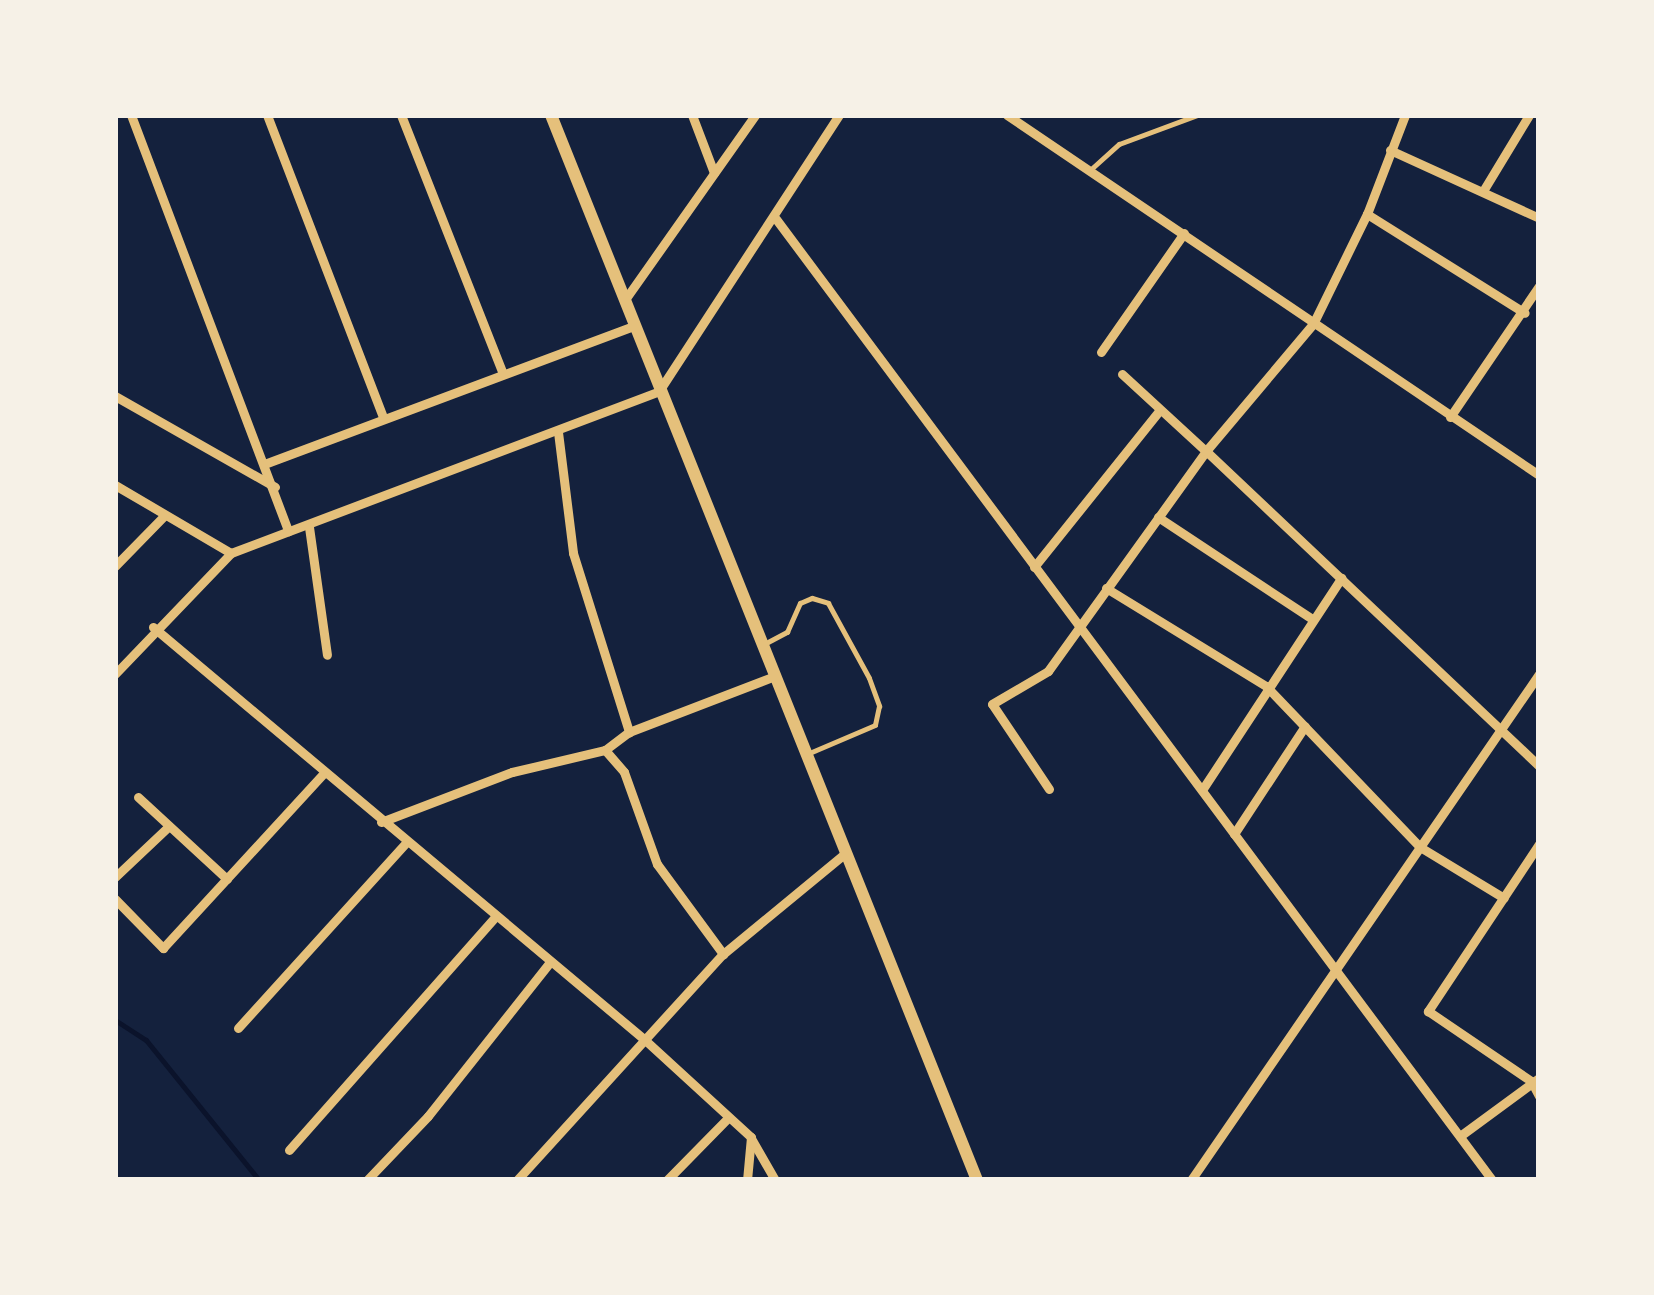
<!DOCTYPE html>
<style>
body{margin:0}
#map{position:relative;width:1654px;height:1295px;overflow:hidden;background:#14213d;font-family:"Fira Sans Condensed",sans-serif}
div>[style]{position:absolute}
.stream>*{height:5px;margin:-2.5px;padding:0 2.5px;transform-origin:2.5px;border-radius:2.5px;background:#0b132b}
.service>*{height:5px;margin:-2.5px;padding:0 2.5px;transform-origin:2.5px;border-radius:2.5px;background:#e5c07b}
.minor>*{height:9px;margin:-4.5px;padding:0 4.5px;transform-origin:4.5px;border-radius:4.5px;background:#e5c07b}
.secondary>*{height:12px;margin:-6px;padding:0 6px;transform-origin:6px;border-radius:6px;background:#e5c07b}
span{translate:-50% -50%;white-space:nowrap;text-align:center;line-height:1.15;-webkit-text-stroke:9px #f6f1e7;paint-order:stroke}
.frame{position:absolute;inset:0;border:118px solid #f6f1e7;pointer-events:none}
</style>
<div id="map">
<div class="stream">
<div style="left:115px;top:1020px;width:37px;rotate:33deg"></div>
<div style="left:146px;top:1040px;width:180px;rotate:51.1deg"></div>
</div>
<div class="service">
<div style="left:1090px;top:170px;width:39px;rotate:-42deg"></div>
<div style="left:1119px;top:144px;width:83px;rotate:-20.4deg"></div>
<div style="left:766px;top:643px;width:24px;rotate:-28deg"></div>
<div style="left:787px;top:632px;width:32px;rotate:-66deg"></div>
<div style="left:800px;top:603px;width:13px;rotate:-23deg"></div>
<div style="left:812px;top:598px;width:17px;rotate:17deg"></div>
<div style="left:828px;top:603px;width:85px;rotate:61.3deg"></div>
<div style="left:869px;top:678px;width:30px;rotate:70deg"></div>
<div style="left:879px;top:706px;width:19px;rotate:102deg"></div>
<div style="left:875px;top:725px;width:74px;rotate:156.9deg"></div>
</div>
<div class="minor">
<div style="left:131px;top:115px;width:445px;rotate:69.3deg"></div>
<div style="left:267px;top:115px;width:324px;rotate:69deg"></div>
<div style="left:401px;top:115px;width:278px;rotate:68.5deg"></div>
<div style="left:692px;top:115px;width:62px;rotate:69.2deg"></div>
<div style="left:1007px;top:115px;width:642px;rotate:34.09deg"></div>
<div style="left:1390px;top:150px;width:164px;rotate:24.5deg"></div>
<div style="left:1483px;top:191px;width:89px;rotate:-58.8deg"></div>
<div style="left:1367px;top:214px;width:186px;rotate:32.1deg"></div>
<div style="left:776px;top:219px;width:1198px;rotate:53.31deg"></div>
<div style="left:624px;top:301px;width:228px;rotate:-54.8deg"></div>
<div style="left:1101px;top:352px;width:145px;rotate:-55.1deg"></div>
<div style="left:1122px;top:374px;width:117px;rotate:42.6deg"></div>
<div style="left:115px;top:396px;width:184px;rotate:29.6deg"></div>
<div style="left:1450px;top:417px;width:158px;rotate:-55.8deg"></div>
<div style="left:558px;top:432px;width:122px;rotate:82.9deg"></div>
<div style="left:573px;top:553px;width:188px;rotate:72.6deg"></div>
<div style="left:1206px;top:451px;width:458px;rotate:43.4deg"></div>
<div style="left:267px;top:463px;width:392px;rotate:-20.5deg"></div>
<div style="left:115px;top:485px;width:134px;rotate:30.4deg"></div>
<div style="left:231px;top:553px;width:458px;rotate:-20.7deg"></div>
<div style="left:659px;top:391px;width:330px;rotate:-56.9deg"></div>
<div style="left:1158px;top:517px;width:185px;rotate:33.5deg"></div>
<div style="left:309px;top:527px;width:129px;rotate:82deg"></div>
<div style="left:115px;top:566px;width:69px;rotate:-45.6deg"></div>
<div style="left:1034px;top:567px;width:201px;rotate:-51.3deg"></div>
<div style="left:1106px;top:588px;width:188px;rotate:31.5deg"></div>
<div style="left:1266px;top:686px;width:223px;rotate:46.3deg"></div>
<div style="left:1420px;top:847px;width:98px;rotate:31.3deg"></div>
<div style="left:153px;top:627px;width:642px;rotate:40.01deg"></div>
<div style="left:645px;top:1040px;width:144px;rotate:42.5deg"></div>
<div style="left:751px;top:1137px;width:43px;rotate:95.3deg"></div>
<div style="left:115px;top:674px;width:168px;rotate:-46.2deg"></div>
<div style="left:605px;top:750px;width:29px;rotate:49deg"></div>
<div style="left:624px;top:772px;width:98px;rotate:70.3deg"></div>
<div style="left:657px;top:864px;width:112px;rotate:53.7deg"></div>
<div style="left:1049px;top:789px;width:102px;rotate:-123.8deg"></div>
<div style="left:992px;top:704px;width:65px;rotate:-30.5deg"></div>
<div style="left:1048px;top:671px;width:271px;rotate:-54.3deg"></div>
<div style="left:1206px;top:451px;width:166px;rotate:-49.9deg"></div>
<div style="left:1313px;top:324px;width:123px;rotate:-63.9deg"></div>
<div style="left:1367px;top:214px;width:106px;rotate:-69deg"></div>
<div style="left:1202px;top:790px;width:254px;rotate:-56.7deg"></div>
<div style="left:138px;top:797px;width:121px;rotate:42.7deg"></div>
<div style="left:381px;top:822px;width:140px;rotate:-20.9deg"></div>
<div style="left:512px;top:772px;width:96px;rotate:-13.3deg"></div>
<div style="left:605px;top:750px;width:30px;rotate:-37deg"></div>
<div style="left:629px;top:732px;width:156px;rotate:-21deg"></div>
<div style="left:1234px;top:834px;width:129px;rotate:-56.7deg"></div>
<div style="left:1539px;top:844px;width:201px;rotate:123.6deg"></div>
<div style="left:1428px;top:1011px;width:125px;rotate:34.2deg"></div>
<div style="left:1531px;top:1081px;width:17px;rotate:62deg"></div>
<div style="left:115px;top:877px;width:74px;rotate:-43.4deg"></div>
<div style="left:115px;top:899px;width:69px;rotate:45.6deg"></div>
<div style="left:163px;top:948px;width:238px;rotate:-47.4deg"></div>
<div style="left:238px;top:1028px;width:250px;rotate:-47.8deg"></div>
<div style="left:1460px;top:1136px;width:98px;rotate:-36.3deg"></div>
<div style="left:752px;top:1140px;width:46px;rotate:60.1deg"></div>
<div style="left:289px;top:1150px;width:311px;rotate:-48.5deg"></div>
<div style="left:367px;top:1180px;width:88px;rotate:-46.4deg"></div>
<div style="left:428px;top:1116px;width:196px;rotate:-51.6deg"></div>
<div style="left:517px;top:1180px;width:306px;rotate:-47.7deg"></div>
<div style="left:723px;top:954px;width:156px;rotate:-39.5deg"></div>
<div style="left:667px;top:1180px;width:87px;rotate:-45.5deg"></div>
<div style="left:1191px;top:1180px;width:614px;rotate:-55.48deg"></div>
</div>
<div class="secondary">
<div style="left:551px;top:115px;width:1147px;rotate:68.2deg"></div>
</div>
<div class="frame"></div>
</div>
